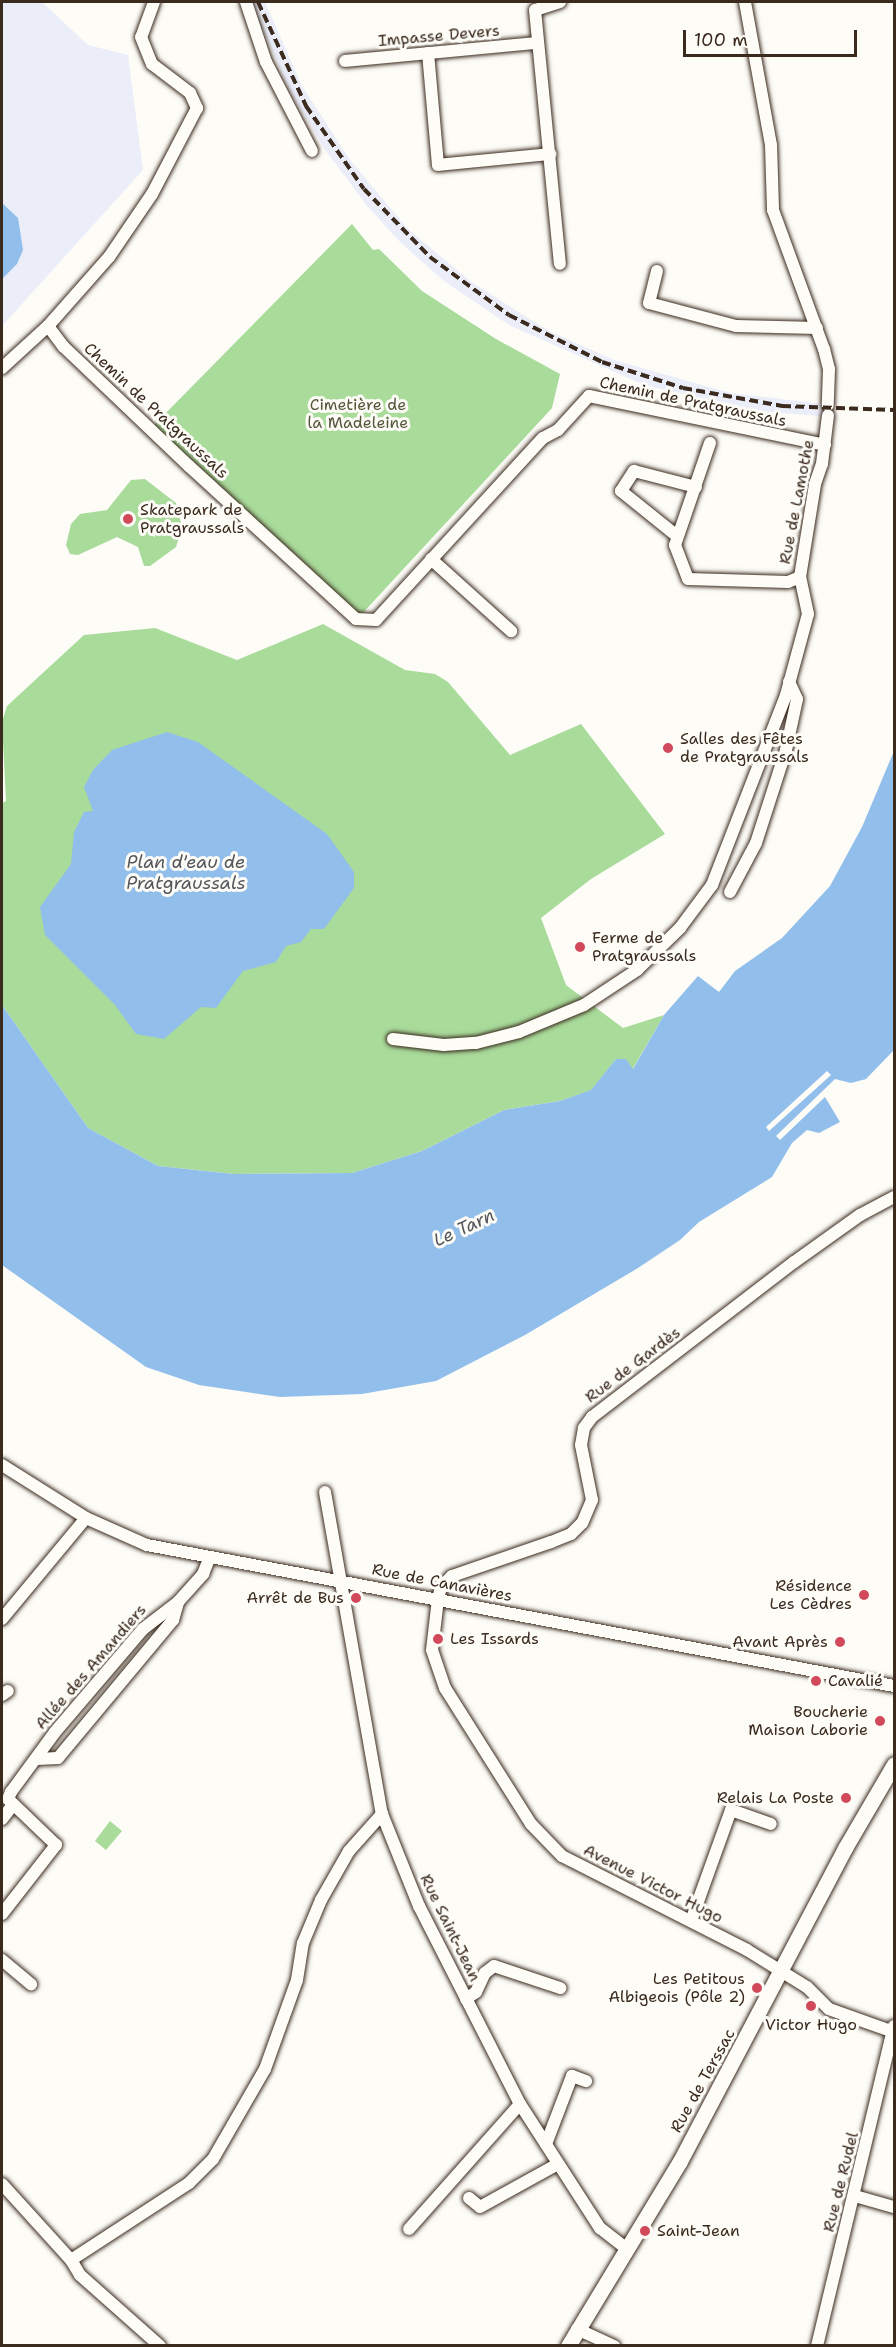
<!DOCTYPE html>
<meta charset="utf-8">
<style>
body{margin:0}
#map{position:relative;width:896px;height:2347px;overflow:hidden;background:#fdfcf7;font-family:"Shantell Sans",sans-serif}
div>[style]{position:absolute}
.built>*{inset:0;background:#ebeef9}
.green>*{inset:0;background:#a9db9b}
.water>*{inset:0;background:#92beeb}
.roads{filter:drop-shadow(0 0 2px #3b2a1e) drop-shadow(0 0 2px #3b2a1e)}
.minor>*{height:12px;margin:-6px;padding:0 6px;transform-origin:6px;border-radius:6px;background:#fdfcf7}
.tertiary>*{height:15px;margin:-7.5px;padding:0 7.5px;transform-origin:7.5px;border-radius:7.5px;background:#fdfcf7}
.rail>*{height:4px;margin-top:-2px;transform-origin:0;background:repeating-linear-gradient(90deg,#3b2a1e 0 9px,transparent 0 13.5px)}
.dots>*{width:16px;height:16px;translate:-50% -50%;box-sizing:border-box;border:3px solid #fdfcf7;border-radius:50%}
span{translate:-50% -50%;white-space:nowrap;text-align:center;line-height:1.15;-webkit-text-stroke:6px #fdfcf7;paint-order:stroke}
.street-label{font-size:16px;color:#3b2a1e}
.park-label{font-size:16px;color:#56563d}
.poi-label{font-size:16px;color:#3b2a1e}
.left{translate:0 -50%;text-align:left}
.right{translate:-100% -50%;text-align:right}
.water-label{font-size:18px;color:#55565c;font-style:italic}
.frame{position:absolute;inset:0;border:3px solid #3b2a1e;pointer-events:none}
.scale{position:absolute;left:683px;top:30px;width:174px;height:27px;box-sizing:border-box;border:3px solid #3b2a1e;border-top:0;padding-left:8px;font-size:18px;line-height:21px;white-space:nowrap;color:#3b2a1e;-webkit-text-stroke:4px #fdfcf7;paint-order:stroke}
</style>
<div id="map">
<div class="built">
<div style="clip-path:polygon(2px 2px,42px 2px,88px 45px,128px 55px,143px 170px,2px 326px)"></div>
<div style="clip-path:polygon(251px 2px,265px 2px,302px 86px,350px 160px,408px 229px,470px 281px,547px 330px,614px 360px,730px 393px,822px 404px,821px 416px,756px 411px,644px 385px,509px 325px,444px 281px,402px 244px,368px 207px,326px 151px,289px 90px)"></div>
</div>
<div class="green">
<div style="clip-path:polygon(352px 224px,373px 250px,379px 249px,422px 291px,496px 339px,560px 374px,552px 408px,360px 616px,154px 425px)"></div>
<div style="clip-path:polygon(145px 479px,176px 503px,182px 527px,176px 547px,150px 566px,144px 566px,138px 547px,117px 537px,78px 555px,70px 554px,66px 545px,71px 524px,80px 514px,107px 510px,131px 480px)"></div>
<div style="clip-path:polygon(323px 624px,405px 670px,435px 674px,448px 682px,510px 755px,581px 724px,665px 834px,591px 879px,541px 918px,566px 985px,623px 1028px,664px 1015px,632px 1070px,616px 1059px,592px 1090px,560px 1101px,504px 1110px,422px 1151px,352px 1173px,234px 1174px,158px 1166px,88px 1128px,2px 1005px,2px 803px,6px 801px,2px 722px,7px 706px,84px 635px,155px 628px,237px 660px)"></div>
<div style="clip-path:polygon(110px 1821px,122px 1831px,106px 1850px,95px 1841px)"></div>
</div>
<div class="water">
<div style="clip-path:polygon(2px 203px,18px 218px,23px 250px,17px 264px,2px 279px)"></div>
<div style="clip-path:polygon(167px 732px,198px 742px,327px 834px,354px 872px,354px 888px,324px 929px,311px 929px,301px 942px,286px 946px,276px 962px,243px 971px,216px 1008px,201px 1007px,164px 1039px,136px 1034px,115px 1005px,45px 935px,40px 907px,71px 864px,74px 832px,84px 812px,93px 811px,84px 787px,93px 770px,112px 750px)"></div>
<div style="clip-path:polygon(evenodd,894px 751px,894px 1050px,866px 1079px,851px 1083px,835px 1079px,776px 1136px,780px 1140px,825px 1097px,840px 1122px,819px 1133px,807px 1130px,792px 1143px,772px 1177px,699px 1222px,680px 1240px,638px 1268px,525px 1335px,436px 1381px,362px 1394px,280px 1397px,199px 1385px,146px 1367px,2px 1265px,2px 1005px,88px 1128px,158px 1166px,234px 1174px,352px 1173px,422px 1151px,504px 1110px,560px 1101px,591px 1090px,616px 1059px,626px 1059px,633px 1069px,664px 1015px,698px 976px,719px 992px,735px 971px,782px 938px,830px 886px,862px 827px,894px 751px,827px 1071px,831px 1075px,769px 1131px,766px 1127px,827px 1071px)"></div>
</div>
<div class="roads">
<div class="minor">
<div style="left:154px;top:2px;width:37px;rotate:110deg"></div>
<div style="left:141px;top:37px;width:29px;rotate:68deg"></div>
<div style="left:152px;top:64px;width:48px;rotate:37.3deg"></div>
<div style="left:190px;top:93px;width:17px;rotate:65deg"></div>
<div style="left:197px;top:108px;width:97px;rotate:117.6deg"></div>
<div style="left:152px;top:194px;width:76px;rotate:124.3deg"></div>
<div style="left:109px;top:257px;width:92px;rotate:131.5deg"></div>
<div style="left:48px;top:326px;width:26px;rotate:53deg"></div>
<div style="left:64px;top:347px;width:173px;rotate:43.6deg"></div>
<div style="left:189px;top:466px;width:226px;rotate:42.5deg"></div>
<div style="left:356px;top:619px;width:20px;rotate:3deg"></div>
<div style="left:376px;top:620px;width:247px;rotate:-47.5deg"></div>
<div style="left:543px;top:438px;width:17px;rotate:-28deg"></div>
<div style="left:558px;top:430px;width:46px;rotate:-47.6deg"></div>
<div style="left:589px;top:396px;width:241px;rotate:11.7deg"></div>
<div style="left:246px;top:2px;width:63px;rotate:71.6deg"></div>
<div style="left:266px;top:62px;width:100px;rotate:62.7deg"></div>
<div style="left:560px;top:2px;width:26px;rotate:162deg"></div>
<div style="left:535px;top:10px;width:255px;rotate:84.4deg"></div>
<div style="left:745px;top:2px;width:145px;rotate:79.7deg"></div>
<div style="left:771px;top:145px;width:65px;rotate:88.2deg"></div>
<div style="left:773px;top:210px;width:148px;rotate:69.9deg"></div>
<div style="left:824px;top:349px;width:21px;rotate:76deg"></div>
<div style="left:829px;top:369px;width:36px;rotate:92deg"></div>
<div style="left:428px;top:53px;width:112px;rotate:84.9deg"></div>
<div style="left:438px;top:165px;width:113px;rotate:-5.6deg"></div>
<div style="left:345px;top:61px;width:192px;rotate:-5.4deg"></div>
<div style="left:657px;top:271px;width:33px;rotate:104deg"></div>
<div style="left:649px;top:303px;width:90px;rotate:14.8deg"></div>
<div style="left:736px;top:326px;width:81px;rotate:1.4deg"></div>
<div style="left:2px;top:368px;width:62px;rotate:-42.4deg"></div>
<div style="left:710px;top:443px;width:108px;rotate:108.9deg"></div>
<div style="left:675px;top:545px;width:36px;rotate:69deg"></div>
<div style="left:688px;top:579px;width:100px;rotate:1.7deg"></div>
<div style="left:788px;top:582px;width:13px;rotate:-23deg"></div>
<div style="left:677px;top:536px;width:72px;rotate:-141.2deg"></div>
<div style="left:621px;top:491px;width:24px;rotate:-57deg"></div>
<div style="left:634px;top:471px;width:64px;rotate:14.5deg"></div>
<div style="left:431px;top:559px;width:108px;rotate:42deg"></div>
<div style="left:730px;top:892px;width:55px;rotate:-62deg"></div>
<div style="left:756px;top:843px;width:98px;rotate:-72.1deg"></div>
<div style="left:786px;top:750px;width:52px;rotate:-77.8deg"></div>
<div style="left:797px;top:699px;width:19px;rotate:-115deg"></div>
<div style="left:393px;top:1039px;width:51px;rotate:6.7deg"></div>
<div style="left:444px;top:1045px;width:32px;rotate:-4deg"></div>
<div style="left:476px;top:1043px;width:44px;rotate:-14.3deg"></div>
<div style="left:519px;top:1032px;width:70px;rotate:-22.6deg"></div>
<div style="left:584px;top:1005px;width:64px;rotate:-33.4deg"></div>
<div style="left:637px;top:970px;width:60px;rotate:-44.3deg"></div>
<div style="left:680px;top:928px;width:54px;rotate:-53.3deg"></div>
<div style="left:712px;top:885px;width:204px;rotate:-68.7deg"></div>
<div style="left:786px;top:695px;width:84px;rotate:-74.8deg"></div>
<div style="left:808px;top:614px;width:38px;rotate:-102deg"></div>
<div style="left:800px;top:577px;width:94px;rotate:-80.8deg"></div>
<div style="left:815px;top:484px;width:21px;rotate:-71deg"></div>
<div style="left:822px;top:464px;width:49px;rotate:-83deg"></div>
<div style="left:894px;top:1197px;width:38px;rotate:152deg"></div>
<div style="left:860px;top:1215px;width:81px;rotate:144.5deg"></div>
<div style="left:794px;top:1262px;width:255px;rotate:142.5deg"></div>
<div style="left:592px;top:1417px;width:14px;rotate:126deg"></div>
<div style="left:584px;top:1428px;width:17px;rotate:100deg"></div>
<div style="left:581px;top:1445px;width:56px;rotate:78.7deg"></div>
<div style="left:592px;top:1500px;width:25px;rotate:113deg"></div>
<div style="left:582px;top:1523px;width:16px;rotate:135deg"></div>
<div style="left:571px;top:1534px;width:22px;rotate:158deg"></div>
<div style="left:551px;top:1542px;width:105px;rotate:161deg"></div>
<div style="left:452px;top:1576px;width:16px;rotate:135deg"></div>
<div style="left:441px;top:1587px;width:12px;rotate:104deg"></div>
<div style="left:438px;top:1599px;width:51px;rotate:96.7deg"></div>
<div style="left:432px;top:1650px;width:40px;rotate:71.1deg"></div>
<div style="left:445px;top:1688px;width:161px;rotate:57.7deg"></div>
<div style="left:531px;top:1824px;width:45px;rotate:45.9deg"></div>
<div style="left:562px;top:1856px;width:208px;rotate:26.9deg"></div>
<div style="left:747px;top:1950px;width:70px;rotate:31.7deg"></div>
<div style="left:807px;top:1987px;width:31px;rotate:45deg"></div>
<div style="left:829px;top:2009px;width:69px;rotate:19.5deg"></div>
<div style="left:2px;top:1465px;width:99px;rotate:32.2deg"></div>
<div style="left:86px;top:1518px;width:67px;rotate:23.9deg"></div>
<div style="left:147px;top:1545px;width:760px;rotate:10.69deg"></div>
<div style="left:325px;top:1492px;width:327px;rotate:80deg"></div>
<div style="left:382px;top:1814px;width:99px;rotate:68.1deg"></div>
<div style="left:419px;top:1906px;width:222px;rotate:63deg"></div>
<div style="left:520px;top:2104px;width:148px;rotate:57.2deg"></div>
<div style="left:600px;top:2228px;width:33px;rotate:38deg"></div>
<div style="left:2px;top:1619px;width:131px;rotate:-50.3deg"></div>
<div style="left:2px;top:1695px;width:7px;rotate:-34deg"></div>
<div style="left:37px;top:1759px;width:21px;rotate:-3deg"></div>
<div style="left:58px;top:1758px;width:180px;rotate:-50.2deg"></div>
<div style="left:173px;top:1620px;width:19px;rotate:-74deg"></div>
<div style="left:2px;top:1819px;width:18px;rotate:-52deg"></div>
<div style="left:2px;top:1914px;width:88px;rotate:-52deg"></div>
<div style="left:56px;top:1845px;width:66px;rotate:-136.2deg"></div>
<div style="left:8px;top:1799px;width:8px;rotate:-67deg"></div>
<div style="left:11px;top:1792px;width:74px;rotate:-53.7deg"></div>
<div style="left:55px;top:1732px;width:135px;rotate:-49.5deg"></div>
<div style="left:143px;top:1629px;width:44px;rotate:-37.6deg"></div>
<div style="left:178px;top:1602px;width:38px;rotate:-48deg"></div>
<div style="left:203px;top:1574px;width:18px;rotate:-68deg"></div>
<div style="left:691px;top:1921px;width:118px;rotate:-70.2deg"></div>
<div style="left:731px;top:1810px;width:42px;rotate:19.3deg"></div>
<div style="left:2px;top:1960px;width:38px;rotate:40deg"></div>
<div style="left:466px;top:1999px;width:12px;rotate:-35deg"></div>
<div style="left:476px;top:1992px;width:21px;rotate:-65deg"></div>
<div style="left:485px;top:1973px;width:11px;rotate:-38deg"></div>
<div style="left:494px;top:1966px;width:70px;rotate:18.4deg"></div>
<div style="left:546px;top:2144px;width:73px;rotate:-69.1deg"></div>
<div style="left:572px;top:2076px;width:15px;rotate:20deg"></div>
<div style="left:2px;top:2184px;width:103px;rotate:47.8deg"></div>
<div style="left:855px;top:2196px;width:41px;rotate:15.8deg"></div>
<div style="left:469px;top:2198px;width:14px;rotate:39deg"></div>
<div style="left:480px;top:2207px;width:89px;rotate:-28.9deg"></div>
<div style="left:409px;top:2229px;width:167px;rotate:-48.4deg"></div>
<div style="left:577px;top:2329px;width:41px;rotate:24.7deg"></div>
<div style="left:160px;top:2346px;width:107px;rotate:-138.4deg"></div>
<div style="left:80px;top:2275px;width:17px;rotate:-121deg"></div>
<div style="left:71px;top:2260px;width:141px;rotate:-33.1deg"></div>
<div style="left:189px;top:2183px;width:34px;rotate:-45deg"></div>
<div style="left:213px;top:2159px;width:104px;rotate:-60deg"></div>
<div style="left:265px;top:2069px;width:95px;rotate:-70.2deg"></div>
<div style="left:297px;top:1980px;width:37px;rotate:-81deg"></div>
<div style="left:303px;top:1943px;width:47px;rotate:-67.3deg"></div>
<div style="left:321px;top:1900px;width:56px;rotate:-60.3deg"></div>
<div style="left:349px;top:1851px;width:50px;rotate:-48.3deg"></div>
<div style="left:817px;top:2346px;width:329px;rotate:-76.5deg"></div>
</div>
<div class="tertiary">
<div style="left:568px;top:2346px;width:216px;rotate:-58.8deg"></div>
<div style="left:680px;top:2161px;width:354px;rotate:-62.2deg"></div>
<div style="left:845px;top:1848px;width:97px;rotate:-59.7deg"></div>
</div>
</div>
<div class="rail">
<div style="left:258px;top:2px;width:115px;rotate:65.2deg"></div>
<div style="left:306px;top:106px;width:101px;rotate:55.1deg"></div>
<div style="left:364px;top:189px;width:95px;rotate:45.9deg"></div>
<div style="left:430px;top:257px;width:98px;rotate:36.3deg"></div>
<div style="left:509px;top:315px;width:104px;rotate:26.8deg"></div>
<div style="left:602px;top:362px;width:85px;rotate:17.8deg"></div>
<div style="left:683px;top:388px;width:101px;rotate:10.3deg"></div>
<div style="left:782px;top:406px;width:112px;rotate:2deg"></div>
</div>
<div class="dots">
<div style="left:128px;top:519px;background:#d1495b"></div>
<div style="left:668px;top:748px;background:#d1495b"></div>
<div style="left:580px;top:947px;background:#d1495b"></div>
<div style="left:864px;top:1595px;background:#d1495b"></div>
<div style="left:356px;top:1598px;background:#d1495b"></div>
<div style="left:438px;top:1639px;background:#d1495b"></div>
<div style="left:840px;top:1642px;background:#d1495b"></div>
<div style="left:816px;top:1681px;background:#d1495b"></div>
<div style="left:880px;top:1721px;background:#d1495b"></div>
<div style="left:846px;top:1798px;background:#d1495b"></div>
<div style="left:757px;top:1988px;background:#d1495b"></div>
<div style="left:811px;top:2006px;background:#d1495b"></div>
<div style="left:645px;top:2231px;background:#d1495b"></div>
</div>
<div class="street-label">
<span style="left:439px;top:36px;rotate:-5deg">Impasse Devers</span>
<span style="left:693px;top:402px;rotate:12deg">Chemin de Pratgraussals</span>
<span style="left:156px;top:411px;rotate:43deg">Chemin de Pratgraussals</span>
<span style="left:797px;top:502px;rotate:-79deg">Rue de Lamothe</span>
<span style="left:633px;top:1365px;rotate:-37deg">Rue de Gardès</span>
<span style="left:442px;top:1583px;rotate:11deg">Rue de Canavières</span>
<span style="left:91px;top:1667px;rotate:-49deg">Allée des Amandiers</span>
<span style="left:653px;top:1884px;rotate:27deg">Avenue Victor Hugo</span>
<span style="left:450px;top:1928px;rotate:64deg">Rue Saint-Jean</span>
<span style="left:703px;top:2081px;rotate:-61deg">Rue de Terssac</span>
<span style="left:841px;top:2182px;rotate:-76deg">Rue de Rudel</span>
</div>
<div class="park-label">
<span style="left:358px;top:414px">Cimetière de<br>la Madeleine</span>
</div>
<div class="poi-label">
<span class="left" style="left:140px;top:519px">Skatepark de<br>Pratgraussals</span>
<span class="left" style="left:680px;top:748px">Salles des Fêtes<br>de Pratgraussals</span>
<span class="left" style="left:592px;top:947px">Ferme de<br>Pratgraussals</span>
<span class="right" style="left:852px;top:1595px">Résidence<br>Les Cèdres</span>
<span class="right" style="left:344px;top:1598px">Arrêt de Bus</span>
<span class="left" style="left:450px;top:1639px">Les Issards</span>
<span class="right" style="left:828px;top:1642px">Avant Après</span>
<span class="left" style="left:828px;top:1681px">Cavalié</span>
<span class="right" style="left:868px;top:1721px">Boucherie<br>Maison Laborie</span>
<span class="right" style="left:834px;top:1798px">Relais La Poste</span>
<span class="right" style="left:745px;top:1988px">Les Petitous<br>Albigeois (Pôle 2)</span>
<span style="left:811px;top:2025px">Victor Hugo</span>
<span class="left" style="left:657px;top:2231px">Saint-Jean</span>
</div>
<div class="water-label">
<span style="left:186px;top:873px">Plan d'eau de<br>Pratgraussals</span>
<span style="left:464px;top:1228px;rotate:-25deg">Le Tarn</span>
</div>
<div class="frame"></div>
<div class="scale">100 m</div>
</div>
